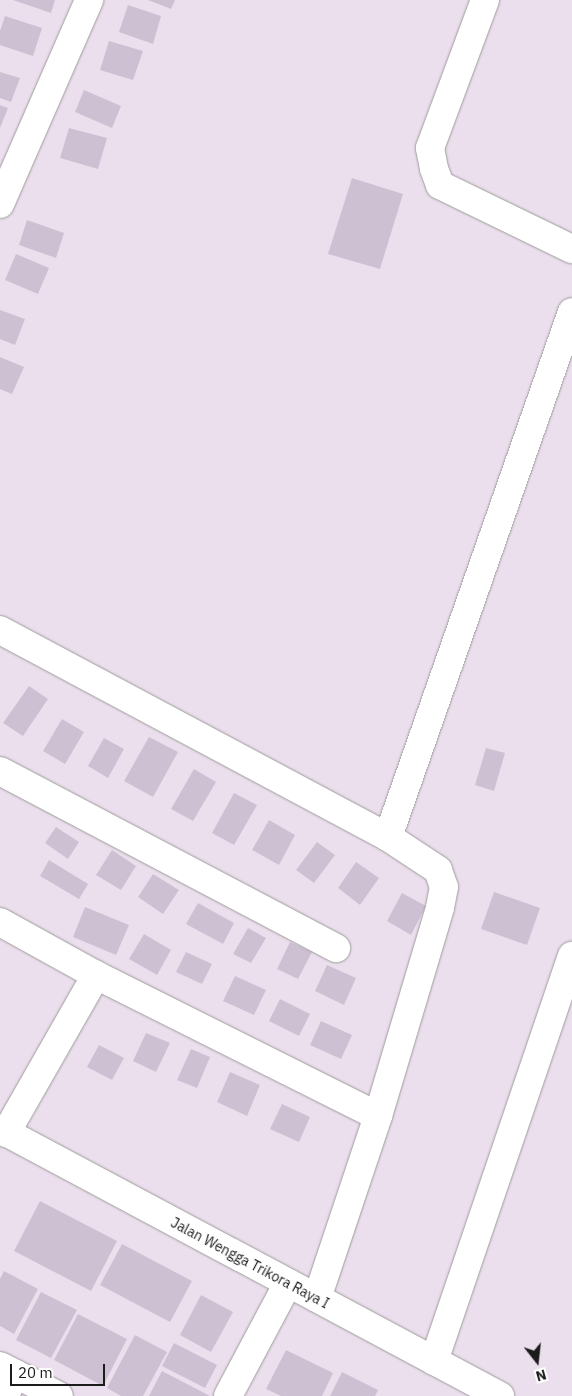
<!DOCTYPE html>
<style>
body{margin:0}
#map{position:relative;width:572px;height:1396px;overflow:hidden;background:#ecdfed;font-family:"IBM Plex Sans",sans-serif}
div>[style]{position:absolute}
.building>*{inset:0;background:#cec0d3}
.roads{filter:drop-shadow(0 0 1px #9c9c9c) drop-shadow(0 0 1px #9c9c9c)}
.minor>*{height:28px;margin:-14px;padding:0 14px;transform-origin:14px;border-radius:14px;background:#fff}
span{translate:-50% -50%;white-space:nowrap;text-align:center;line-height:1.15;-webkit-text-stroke:4px #fff;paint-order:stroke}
.street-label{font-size:14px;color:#1b1b1b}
.north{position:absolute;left:512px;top:1336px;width:50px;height:50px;-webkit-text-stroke:4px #fff;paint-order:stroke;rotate:164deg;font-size:14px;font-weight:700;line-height:20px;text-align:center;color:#1b1b1b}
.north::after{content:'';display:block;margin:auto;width:18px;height:22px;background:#1b1b1b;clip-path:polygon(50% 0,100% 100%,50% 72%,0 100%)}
.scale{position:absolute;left:10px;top:1364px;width:95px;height:22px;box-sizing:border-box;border:2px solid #1b1b1b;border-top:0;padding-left:6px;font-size:15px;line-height:18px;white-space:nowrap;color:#1b1b1b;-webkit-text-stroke:4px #fff;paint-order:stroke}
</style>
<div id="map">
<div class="building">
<div style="clip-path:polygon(13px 0,55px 0,51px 13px)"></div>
<div style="clip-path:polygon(148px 0,175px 0,171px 9px)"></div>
<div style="clip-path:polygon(128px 5px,161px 16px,153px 44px,119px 32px)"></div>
<div style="clip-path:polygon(5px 16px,42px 28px,33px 56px,0 45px,0 31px)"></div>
<div style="clip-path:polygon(109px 41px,143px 51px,133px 80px,100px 70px)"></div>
<div style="clip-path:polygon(0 72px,20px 78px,11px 102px,0 98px)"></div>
<div style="clip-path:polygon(84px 90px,121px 106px,112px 128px,75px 112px)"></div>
<div style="clip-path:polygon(0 105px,8px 108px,0 128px)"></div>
<div style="clip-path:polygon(69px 128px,107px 138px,98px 169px,60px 158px)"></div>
<div style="clip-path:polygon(352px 178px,403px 194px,380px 269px,328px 254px)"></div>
<div style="clip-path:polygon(27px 220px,64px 233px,56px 258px,19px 245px)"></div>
<div style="clip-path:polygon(16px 254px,49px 268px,38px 294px,5px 280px)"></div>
<div style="clip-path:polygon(0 310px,25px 319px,15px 345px,0 339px)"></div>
<div style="clip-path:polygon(0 357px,24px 367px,12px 394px,0 389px)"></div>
<div style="clip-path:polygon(29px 686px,48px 699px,23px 736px,3px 723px)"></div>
<div style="clip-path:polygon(62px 719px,84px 732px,65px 764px,43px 751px)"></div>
<div style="clip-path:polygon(149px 737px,178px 752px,153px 797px,124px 781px)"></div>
<div style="clip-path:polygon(104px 738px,124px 749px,108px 778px,88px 766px)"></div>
<div style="clip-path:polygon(486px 748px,505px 753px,494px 791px,475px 785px)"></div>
<div style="clip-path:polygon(194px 769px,216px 782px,193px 821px,171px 809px)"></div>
<div style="clip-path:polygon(234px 793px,257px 805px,234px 845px,212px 833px)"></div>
<div style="clip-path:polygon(269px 820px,295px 835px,279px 865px,252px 850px)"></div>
<div style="clip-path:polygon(56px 827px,79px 842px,68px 859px,45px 843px)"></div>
<div style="clip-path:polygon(317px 842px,335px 855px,314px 883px,296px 870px)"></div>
<div style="clip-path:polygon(112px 850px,136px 866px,121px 890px,96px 875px)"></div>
<div style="clip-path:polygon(49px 860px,88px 884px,79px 899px,40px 876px)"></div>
<div style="clip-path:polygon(356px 862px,379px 878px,360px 905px,338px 888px)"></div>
<div style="clip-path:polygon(153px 874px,179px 890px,163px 914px,138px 897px)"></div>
<div style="clip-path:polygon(494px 892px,540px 908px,527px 945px,481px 929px)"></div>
<div style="clip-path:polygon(402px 893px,426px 906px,411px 935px,387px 921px)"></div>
<div style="clip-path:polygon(198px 903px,234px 923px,223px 944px,186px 924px)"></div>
<div style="clip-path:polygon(85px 907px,129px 925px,116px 955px,73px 937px)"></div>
<div style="clip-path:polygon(248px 928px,266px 938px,251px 963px,233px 954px)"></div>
<div style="clip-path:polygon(144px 934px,171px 950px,157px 975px,129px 959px)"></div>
<div style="clip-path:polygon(290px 942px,312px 952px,298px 979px,277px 969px)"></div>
<div style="clip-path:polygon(186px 952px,212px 964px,202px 984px,176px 972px)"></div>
<div style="clip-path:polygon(327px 965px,356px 978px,344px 1005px,315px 991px)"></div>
<div style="clip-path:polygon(235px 976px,266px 990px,254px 1015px,223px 1001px)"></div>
<div style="clip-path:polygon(280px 999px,310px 1014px,299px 1036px,269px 1021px)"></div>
<div style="clip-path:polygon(321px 1021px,352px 1035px,341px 1059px,310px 1045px)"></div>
<div style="clip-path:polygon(146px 1033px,170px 1043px,156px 1072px,133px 1061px)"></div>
<div style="clip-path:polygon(99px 1045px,124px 1058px,112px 1080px,87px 1067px)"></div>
<div style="clip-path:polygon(191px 1049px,210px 1057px,197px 1088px,177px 1080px)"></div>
<div style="clip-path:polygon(230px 1072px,260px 1085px,247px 1116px,217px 1102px)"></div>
<div style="clip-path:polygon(282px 1104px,310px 1117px,299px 1142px,270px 1129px)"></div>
<div style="clip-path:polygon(40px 1201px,117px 1241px,91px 1291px,14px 1251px)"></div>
<div style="clip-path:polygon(122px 1244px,192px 1281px,170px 1322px,100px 1285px)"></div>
<div style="clip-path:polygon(4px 1271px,38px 1289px,14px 1334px,0 1326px,0 1279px)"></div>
<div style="clip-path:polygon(41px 1292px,77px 1310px,51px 1358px,16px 1340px)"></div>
<div style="clip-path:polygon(201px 1295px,233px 1312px,211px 1352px,180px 1335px)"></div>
<div style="clip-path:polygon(78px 1314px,127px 1339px,103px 1386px,54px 1360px)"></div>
<div style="clip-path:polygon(135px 1335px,167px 1352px,143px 1396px,121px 1396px,107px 1388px)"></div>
<div style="clip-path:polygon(174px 1343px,217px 1365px,205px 1388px,162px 1366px)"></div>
<div style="clip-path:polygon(286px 1350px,333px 1373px,322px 1396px,281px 1396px,266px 1389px)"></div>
<div style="clip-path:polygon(162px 1371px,210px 1396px,149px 1396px)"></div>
<div style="clip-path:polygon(342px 1372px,378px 1390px,375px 1396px,330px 1396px)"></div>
</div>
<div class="roads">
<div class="minor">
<div style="left:485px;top:0;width:158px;rotate:110.4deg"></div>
<div style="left:430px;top:148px;width:21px;rotate:79deg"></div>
<div style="left:434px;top:169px;width:17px;rotate:69deg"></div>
<div style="left:440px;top:185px;width:147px;rotate:25.9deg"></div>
<div style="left:0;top:204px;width:223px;rotate:-66.4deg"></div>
<div style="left:0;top:630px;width:440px;rotate:28.1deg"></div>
<div style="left:388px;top:837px;width:60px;rotate:33.4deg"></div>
<div style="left:438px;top:870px;width:18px;rotate:71deg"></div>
<div style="left:444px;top:887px;width:21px;rotate:101deg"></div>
<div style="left:440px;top:908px;width:217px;rotate:106.6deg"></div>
<div style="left:378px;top:1116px;width:192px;rotate:108.5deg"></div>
<div style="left:0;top:771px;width:380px;rotate:27.8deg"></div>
<div style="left:388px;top:837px;width:556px;rotate:-70.69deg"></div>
<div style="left:0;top:922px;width:110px;rotate:28.9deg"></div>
<div style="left:96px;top:975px;width:315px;rotate:26.6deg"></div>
<div style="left:0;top:1129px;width:567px;rotate:28.1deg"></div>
<div style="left:6px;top:1133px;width:182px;rotate:-60.3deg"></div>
<div style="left:434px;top:1361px;width:428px;rotate:-71.2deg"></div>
<div style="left:0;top:1366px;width:66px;rotate:27deg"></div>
<div style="left:4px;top:1396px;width:25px;rotate:-61deg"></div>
<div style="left:228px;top:1396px;width:128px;rotate:-62deg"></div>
</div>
</div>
<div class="street-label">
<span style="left:250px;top:1263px;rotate:28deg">Jalan Wengga Trikora Raya I</span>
</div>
<div class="north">N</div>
<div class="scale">20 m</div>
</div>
